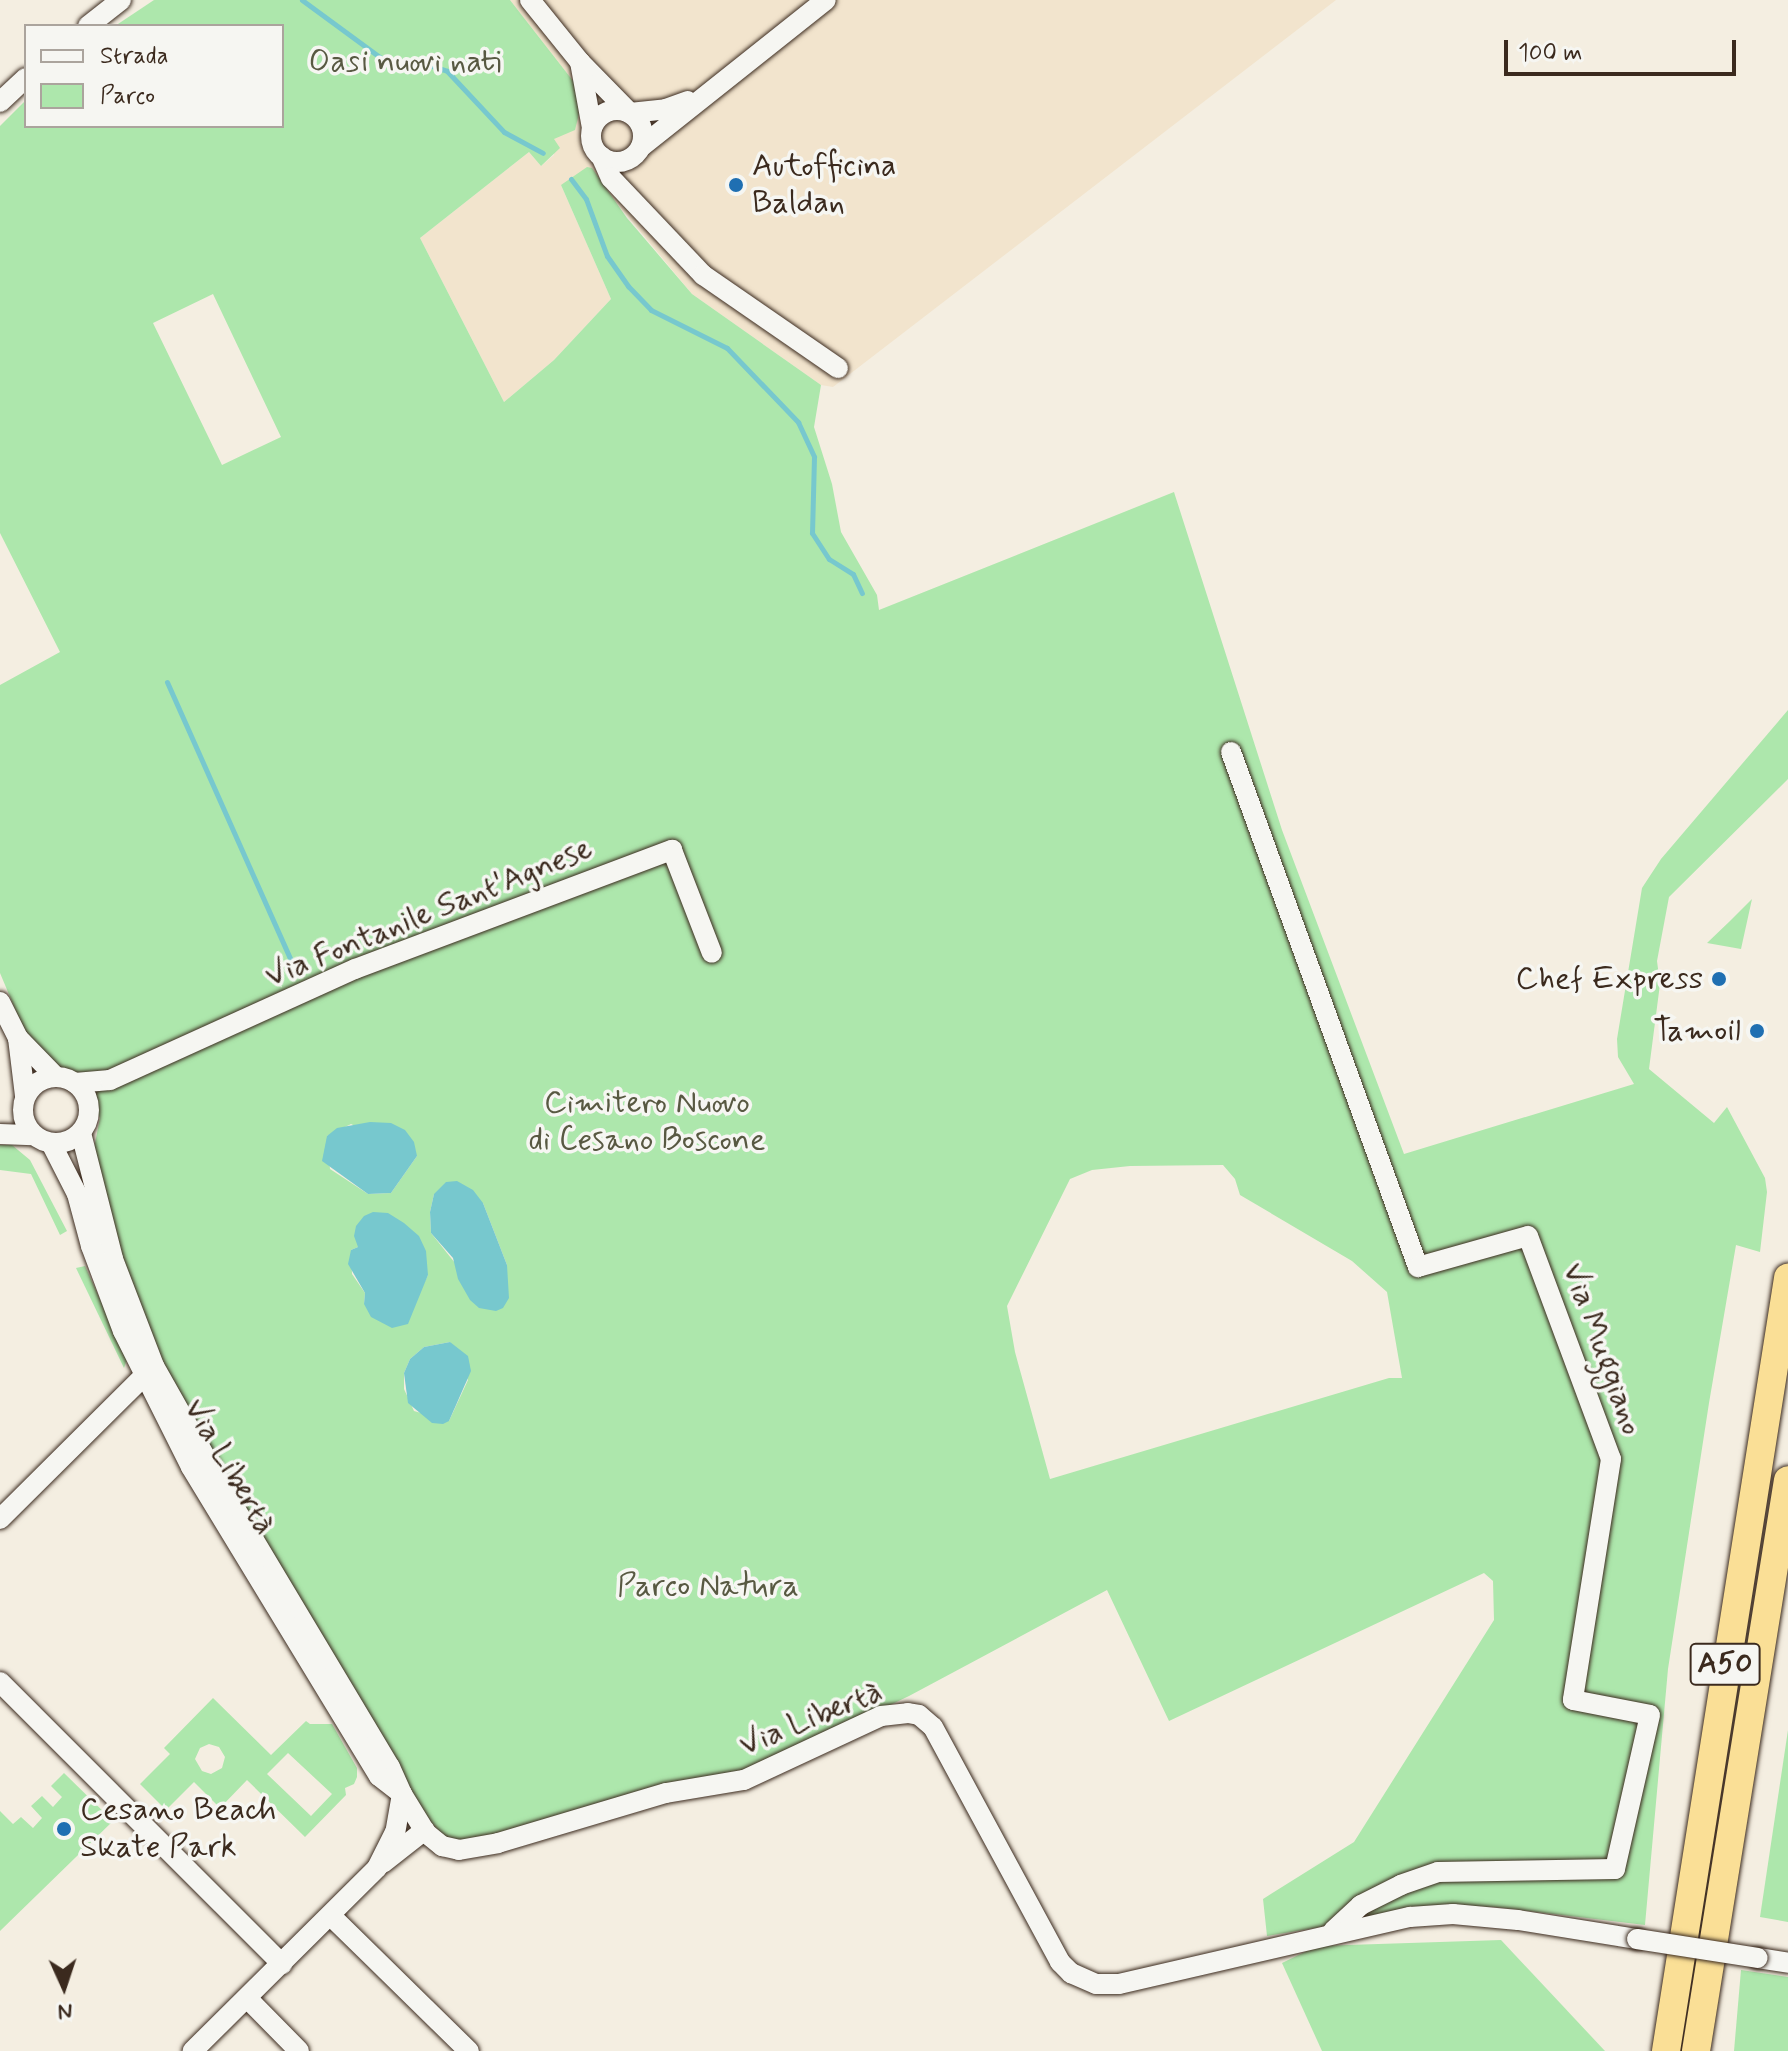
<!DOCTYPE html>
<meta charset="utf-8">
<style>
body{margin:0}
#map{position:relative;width:1788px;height:2051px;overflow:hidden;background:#f4eee1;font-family:Mynerve,sans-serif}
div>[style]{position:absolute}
.built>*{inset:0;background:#f2e4cd}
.green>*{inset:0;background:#ade7ac}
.water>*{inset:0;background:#77c8ce}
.stream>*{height:5px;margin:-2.5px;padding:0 2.5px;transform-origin:2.5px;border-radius:2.5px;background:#77c8ce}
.roads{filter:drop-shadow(0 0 2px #3b2a1e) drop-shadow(0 0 2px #3b2a1e)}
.minor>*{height:20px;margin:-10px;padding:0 10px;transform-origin:10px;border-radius:10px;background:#f6f6f2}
.minor>.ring{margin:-10px;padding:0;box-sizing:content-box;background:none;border:20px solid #f6f6f2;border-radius:50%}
.highway>*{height:28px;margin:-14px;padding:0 14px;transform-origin:14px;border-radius:14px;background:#fadf96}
.bridges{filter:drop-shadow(0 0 2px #3b2a1e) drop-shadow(0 0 2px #3b2a1e)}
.minor-bridge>*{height:20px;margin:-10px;padding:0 10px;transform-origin:10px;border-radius:10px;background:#f6f6f2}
.dots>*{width:22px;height:22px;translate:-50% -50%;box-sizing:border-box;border:4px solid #f6f6f2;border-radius:50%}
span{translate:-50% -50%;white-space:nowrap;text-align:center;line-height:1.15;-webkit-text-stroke:7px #f6f6f2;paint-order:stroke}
.shield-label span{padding:2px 6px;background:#f6f6f2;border:2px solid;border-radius:6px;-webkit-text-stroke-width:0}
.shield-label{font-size:30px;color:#3b2a1e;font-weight:700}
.park-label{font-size:32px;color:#585942}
.poi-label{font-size:32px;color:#3b2a1e}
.left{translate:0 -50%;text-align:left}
.right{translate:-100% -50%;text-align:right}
.street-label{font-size:32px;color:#3b2a1e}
.legend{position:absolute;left:24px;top:24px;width:260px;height:104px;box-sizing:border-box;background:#f6f6f2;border:2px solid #aba49d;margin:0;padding:10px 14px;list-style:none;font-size:24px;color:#3b2a1e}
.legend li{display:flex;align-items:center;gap:16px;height:40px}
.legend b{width:40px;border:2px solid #aba49d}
.north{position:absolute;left:24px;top:1947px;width:80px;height:80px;-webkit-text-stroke:6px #f6f6f2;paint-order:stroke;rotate:177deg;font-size:22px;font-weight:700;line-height:32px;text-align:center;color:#3b2a1e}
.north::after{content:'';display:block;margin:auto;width:28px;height:36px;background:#3b2a1e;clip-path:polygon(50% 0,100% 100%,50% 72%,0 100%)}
.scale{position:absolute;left:1504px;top:40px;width:232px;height:36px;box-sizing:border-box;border:4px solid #3b2a1e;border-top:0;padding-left:10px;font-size:24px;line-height:28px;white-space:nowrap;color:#3b2a1e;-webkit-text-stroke:6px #f6f6f2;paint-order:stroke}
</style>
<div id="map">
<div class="built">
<div style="clip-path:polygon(510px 0,1336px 0,833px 387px,821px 385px,692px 294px,610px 195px,561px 185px,611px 299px,554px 360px,504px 402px,420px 238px,529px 152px,541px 166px,554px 155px,554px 139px,577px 86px)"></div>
</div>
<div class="green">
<div style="clip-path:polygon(evenodd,154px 0,510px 0,577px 86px,579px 114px,575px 130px,554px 139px,560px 148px,541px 166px,529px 152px,420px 238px,504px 402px,554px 360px,611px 299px,561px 185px,587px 167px,592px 168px,627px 218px,692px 294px,821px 385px,814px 427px,832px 484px,841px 532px,877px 595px,879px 610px,1174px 492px,1282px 830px,1404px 1154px,1634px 1084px,1618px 1057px,1617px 1039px,1642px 888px,1661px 859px,1788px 710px,1788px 779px,1669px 897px,1657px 961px,1660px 984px,1649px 1069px,1714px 1123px,1727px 1107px,1765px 1178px,1767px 1192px,1760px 1252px,1736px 1245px,1709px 1403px,1668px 1669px,1645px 1925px,1494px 1907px,1447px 1906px,1267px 1936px,1263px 1899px,1354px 1842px,1494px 1620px,1493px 1581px,1484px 1573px,1169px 1721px,1107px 1590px,909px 1696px,763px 1766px,468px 1844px,446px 1839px,416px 1805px,159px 1363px,120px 1258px,93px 1153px,100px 1118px,79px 1075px,58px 1069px,26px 1035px,0 973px,0 685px,60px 652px,0 533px,0 126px,26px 100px,26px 126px,282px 126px,282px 26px,115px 26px,154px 0,213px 294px,281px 437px,222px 465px,153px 323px,213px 294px,154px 0,351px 1124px,417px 1156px,391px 1193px,368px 1194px,330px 1169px,327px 1136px,351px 1124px,154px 0,1223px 1165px,1235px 1179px,1240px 1195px,1352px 1261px,1387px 1292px,1402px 1378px,1389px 1378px,1050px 1479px,1015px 1352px,1007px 1306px,1070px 1179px,1092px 1170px,1130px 1166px,1223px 1165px,154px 0,434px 1194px,483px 1203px,507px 1265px,455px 1263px,431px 1233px,430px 1212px,434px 1194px,154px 0,358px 1247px,428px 1275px,422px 1287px,364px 1304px,365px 1293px,352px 1274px,351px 1250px,358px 1247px,154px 0,450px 1342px,468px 1380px,449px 1421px,414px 1411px,404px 1389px,404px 1373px,410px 1359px,424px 1347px,450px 1342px)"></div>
<div style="clip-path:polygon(1752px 899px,1741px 949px,1707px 943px,1730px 921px)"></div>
<div style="clip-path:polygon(0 1145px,12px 1145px,30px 1160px,67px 1231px,60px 1235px,31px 1174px,0 1170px)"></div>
<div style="clip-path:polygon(85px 1266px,127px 1359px,124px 1368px,76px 1268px)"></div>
<div style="clip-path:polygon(evenodd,213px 1698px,271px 1755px,306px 1721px,310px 1724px,332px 1724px,357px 1768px,357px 1777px,354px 1784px,345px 1788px,346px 1795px,305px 1837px,247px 1780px,220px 1808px,194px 1782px,166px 1810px,140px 1784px,170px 1754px,164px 1748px,213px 1698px,209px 1744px,219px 1747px,225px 1757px,222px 1768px,211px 1774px,202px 1771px,195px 1759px,200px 1748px,209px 1744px,213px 1698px,288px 1753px,332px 1794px,311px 1816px,267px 1774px,288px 1753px)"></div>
<div style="clip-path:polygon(1788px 1730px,1788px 1922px,1760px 1917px)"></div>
<div style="clip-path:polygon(64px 1773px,113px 1821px,0 1931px,0 1811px,13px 1824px,21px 1817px,33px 1828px,42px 1818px,31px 1806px,42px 1796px,53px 1807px,62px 1797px,51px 1786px)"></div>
<div style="clip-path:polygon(1501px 1940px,1605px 2051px,1322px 2051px,1282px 1963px,1317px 1946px)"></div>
<div style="clip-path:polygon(1741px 1970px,1788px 1977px,1788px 2051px,1734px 2051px)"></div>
</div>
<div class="water">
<div style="clip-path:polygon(370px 1122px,391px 1123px,405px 1130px,414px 1142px,417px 1156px,391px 1193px,368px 1194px,322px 1161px,327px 1136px,337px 1128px)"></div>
<div style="clip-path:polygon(457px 1181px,473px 1190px,483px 1203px,507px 1265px,509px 1298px,503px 1308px,496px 1311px,479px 1308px,470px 1300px,458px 1279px,453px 1258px,431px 1233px,430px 1212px,434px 1194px,446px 1182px)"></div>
<div style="clip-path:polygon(373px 1212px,388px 1213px,404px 1223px,419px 1236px,426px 1251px,428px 1275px,408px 1324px,392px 1328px,371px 1317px,364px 1304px,365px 1293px,348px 1264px,351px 1250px,358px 1247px,354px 1236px,356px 1226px,364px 1216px)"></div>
<div style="clip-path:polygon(450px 1342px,468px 1356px,471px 1371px,449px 1421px,443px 1424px,432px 1423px,408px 1403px,404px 1373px,410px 1359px,424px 1347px)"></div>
</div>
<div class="stream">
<div style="left:302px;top:0;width:112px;rotate:36.3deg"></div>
<div style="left:392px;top:66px;width:40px"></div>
<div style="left:432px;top:66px;width:16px;rotate:18deg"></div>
<div style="left:447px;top:71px;width:83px;rotate:46.9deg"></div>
<div style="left:504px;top:132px;width:44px;rotate:28.3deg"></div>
<div style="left:571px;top:179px;width:25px;rotate:53deg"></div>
<div style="left:586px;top:199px;width:61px;rotate:69.8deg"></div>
<div style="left:607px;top:256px;width:37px;rotate:55deg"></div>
<div style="left:628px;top:286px;width:33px;rotate:46deg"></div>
<div style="left:651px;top:310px;width:85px;rotate:26.6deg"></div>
<div style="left:727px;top:348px;width:103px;rotate:46.2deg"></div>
<div style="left:798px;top:422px;width:38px;rotate:65deg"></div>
<div style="left:814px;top:457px;width:76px;rotate:91.5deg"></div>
<div style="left:812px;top:533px;width:31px;rotate:57deg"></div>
<div style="left:829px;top:559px;width:28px;rotate:32deg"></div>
<div style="left:853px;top:574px;width:21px;rotate:65deg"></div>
<div style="left:167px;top:682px;width:308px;rotate:66deg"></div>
</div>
<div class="roads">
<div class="minor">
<div style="left:530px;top:0;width:80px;rotate:51.1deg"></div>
<div style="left:580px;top:62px;width:71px;rotate:45.6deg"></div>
<div style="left:630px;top:113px;width:36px;rotate:-6deg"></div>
<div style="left:666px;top:109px;width:23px;rotate:-20deg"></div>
<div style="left:88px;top:26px;width:42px;rotate:-38.2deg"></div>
<div style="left:580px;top:62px;width:67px;rotate:79.7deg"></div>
<div style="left:0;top:102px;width:35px;rotate:-43deg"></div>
<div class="ring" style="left:591px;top:110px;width:32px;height:32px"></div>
<div style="left:641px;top:147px;width:236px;rotate:-38.5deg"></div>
<div style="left:601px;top:156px;width:24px;rotate:66deg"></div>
<div style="left:611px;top:178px;width:134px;rotate:46.5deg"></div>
<div style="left:703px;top:275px;width:164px;rotate:34.6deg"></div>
<div style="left:1231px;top:752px;width:548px;rotate:70.04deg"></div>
<div style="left:1418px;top:1267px;width:114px;rotate:-15.7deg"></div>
<div style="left:1528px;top:1236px;width:238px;rotate:69.6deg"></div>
<div style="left:1611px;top:1459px;width:244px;rotate:99deg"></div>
<div style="left:1573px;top:1700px;width:78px;rotate:11deg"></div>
<div style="left:1650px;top:1715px;width:158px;rotate:102.8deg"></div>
<div style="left:1615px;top:1869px;width:177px;rotate:179deg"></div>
<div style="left:1438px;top:1872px;width:39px;rotate:161deg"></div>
<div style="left:1401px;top:1885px;width:45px;rotate:153.4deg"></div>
<div style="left:1361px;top:1905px;width:38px;rotate:137deg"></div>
<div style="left:0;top:1002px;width:40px;rotate:63.4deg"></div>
<div style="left:18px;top:1038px;width:54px;rotate:45.7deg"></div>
<div style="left:18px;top:1038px;width:58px;rotate:83.1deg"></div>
<div class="ring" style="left:23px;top:1077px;width:46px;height:46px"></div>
<div style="left:75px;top:1083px;width:35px;rotate:-5deg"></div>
<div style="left:110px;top:1080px;width:269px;rotate:-24.4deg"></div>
<div style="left:355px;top:969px;width:339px;rotate:-20.6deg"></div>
<div style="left:672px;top:850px;width:110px;rotate:68.8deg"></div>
<div style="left:81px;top:1133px;width:130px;rotate:75.7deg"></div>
<div style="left:113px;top:1259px;width:115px;rotate:69deg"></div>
<div style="left:154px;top:1366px;width:148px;rotate:60.5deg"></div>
<div style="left:227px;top:1495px;width:317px;rotate:59.1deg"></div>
<div style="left:390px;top:1767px;width:30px;rotate:66deg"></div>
<div style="left:402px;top:1794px;width:46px;rotate:58.4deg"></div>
<div style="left:426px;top:1833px;width:21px;rotate:39deg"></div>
<div style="left:442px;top:1846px;width:17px;rotate:13deg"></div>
<div style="left:459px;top:1850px;width:40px;rotate:-10deg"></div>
<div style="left:498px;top:1843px;width:175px;rotate:-16.6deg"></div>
<div style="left:666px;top:1793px;width:79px;rotate:-9.5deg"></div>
<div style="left:744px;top:1780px;width:151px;rotate:-25deg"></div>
<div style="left:881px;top:1716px;width:27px;rotate:-6deg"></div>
<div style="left:908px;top:1713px;width:11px;rotate:10deg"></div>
<div style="left:919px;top:1715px;width:18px;rotate:41deg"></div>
<div style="left:933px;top:1727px;width:267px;rotate:61.6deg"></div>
<div style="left:1060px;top:1962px;width:16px;rotate:45deg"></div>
<div style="left:1071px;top:1973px;width:27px;rotate:24deg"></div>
<div style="left:1096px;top:1984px;width:23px"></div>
<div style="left:1119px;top:1984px;width:299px;rotate:-13deg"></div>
<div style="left:1410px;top:1917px;width:43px;rotate:-4deg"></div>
<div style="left:1453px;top:1914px;width:65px;rotate:5.3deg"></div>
<div style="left:1518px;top:1920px;width:121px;rotate:9.1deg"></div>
<div style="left:0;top:1134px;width:33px;rotate:2deg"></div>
<div style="left:51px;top:1143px;width:57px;rotate:63deg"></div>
<div style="left:77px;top:1194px;width:54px;rotate:74.9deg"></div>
<div style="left:91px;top:1246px;width:91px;rotate:69.4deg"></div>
<div style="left:123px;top:1331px;width:152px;rotate:63.4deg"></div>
<div style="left:191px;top:1467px;width:362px;rotate:58.7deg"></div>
<div style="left:379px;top:1776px;width:29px;rotate:38deg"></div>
<div style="left:402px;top:1794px;width:39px;rotate:100deg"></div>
<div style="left:395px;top:1832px;width:40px;rotate:116.6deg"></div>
<div style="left:377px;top:1868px;width:260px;rotate:135.2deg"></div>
<div style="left:0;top:1519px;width:213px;rotate:-44.8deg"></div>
<div style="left:0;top:1682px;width:399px;rotate:45deg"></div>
<div style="left:383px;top:1863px;width:53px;rotate:-38.2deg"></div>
<div style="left:331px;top:1916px;width:193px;rotate:44.4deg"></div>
<div style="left:1758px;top:1958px;width:30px;rotate:9deg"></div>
<div style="left:247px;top:1998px;width:74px;rotate:45.5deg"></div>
</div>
<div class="highway">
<div style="left:1666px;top:2051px;width:783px;rotate:-81.03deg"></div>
<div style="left:1696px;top:2051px;width:578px;rotate:-80.85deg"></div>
</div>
</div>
<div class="bridges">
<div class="minor-bridge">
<div style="left:1637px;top:1939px;width:122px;rotate:8.9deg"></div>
</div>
</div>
<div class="dots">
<div style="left:736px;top:185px;background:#1f6fb2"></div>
<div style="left:1719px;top:979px;background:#1f6fb2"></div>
<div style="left:1757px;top:1031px;background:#1f6fb2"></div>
<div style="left:64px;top:1829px;background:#1f6fb2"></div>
</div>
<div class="shield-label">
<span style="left:1725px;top:1664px">A50</span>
</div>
<div class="park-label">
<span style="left:405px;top:62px">Oasi nuovi nati</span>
<span style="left:647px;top:1122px">Cimitero Nuovo<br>di Cesano Boscone</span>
<span style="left:708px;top:1586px">Parco Natura</span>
</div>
<div class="poi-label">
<span class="left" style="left:752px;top:185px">Autofficina<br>Baldan</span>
<span class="right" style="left:1703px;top:979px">Chef Express</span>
<span class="right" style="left:1741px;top:1031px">Tamoil</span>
<span class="left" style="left:80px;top:1829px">Cesano Beach<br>Skate Park</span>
</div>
<div class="street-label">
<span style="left:429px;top:913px;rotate:-22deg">Via Fontanile Sant'Agnese</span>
<span style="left:1602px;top:1349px;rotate:70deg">Via Muggiano</span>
<span style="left:229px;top:1467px;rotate:60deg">Via Libertà</span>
<span style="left:811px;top:1719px;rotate:-22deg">Via Libertà</span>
</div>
<ul class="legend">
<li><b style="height:10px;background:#f6f6f2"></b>Strada</li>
<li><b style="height:22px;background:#ade7ac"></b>Parco</li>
</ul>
<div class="north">N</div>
<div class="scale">100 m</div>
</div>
